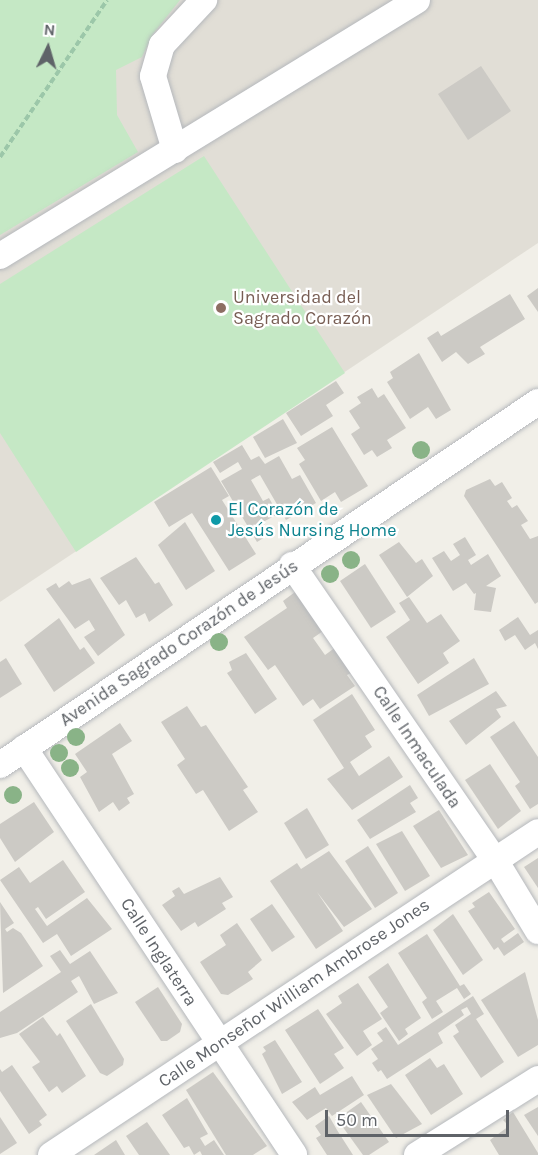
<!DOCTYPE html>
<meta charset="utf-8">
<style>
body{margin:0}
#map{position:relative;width:538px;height:1155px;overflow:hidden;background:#f1efe8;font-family:Karla,sans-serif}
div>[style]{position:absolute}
.education>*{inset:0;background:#e1ded6}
.green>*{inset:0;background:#c5e8c5}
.building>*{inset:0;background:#cccac5}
.path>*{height:4px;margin-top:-2px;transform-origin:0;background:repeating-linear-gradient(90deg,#9cc7a9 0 6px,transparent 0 9px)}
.roads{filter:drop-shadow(0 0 2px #b5b8bc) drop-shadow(0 0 2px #b5b8bc)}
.minor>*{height:26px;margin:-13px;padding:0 13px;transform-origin:13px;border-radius:13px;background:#fff}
.trees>*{width:18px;height:18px;margin:-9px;border-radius:50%;background:#89b387}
.dots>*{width:16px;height:16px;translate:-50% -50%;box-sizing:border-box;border:3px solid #fff;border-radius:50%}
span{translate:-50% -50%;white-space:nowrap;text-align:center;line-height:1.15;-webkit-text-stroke:4.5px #fff;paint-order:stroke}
.education-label{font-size:18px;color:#785e54}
.left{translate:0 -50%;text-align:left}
.culture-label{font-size:18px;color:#0d838f}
.street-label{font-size:18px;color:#5f6368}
.north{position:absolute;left:18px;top:18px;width:60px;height:60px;-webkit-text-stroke:4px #fff;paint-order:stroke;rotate:5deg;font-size:16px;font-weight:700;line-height:24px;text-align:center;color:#5f6368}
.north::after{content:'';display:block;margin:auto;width:21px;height:27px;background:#5f6368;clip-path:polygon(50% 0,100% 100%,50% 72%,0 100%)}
.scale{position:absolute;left:325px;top:1110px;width:184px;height:27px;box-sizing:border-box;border:3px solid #5f6368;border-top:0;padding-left:8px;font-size:18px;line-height:21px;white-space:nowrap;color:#5f6368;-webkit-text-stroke:4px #fff;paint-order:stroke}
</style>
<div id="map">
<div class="education">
<div style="clip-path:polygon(0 0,538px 0,538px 243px,0 602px)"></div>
</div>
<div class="green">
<div style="clip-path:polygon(0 0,180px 0,153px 34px,142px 57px,116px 70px,117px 115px,138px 152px,0 235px)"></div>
<div style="clip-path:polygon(204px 156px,345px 373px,76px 552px,0 433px,0 284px)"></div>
</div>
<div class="building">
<div style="clip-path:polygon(481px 66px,511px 111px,468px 140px,438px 94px)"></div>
<div style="clip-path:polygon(538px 288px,538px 312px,527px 296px)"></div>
<div style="clip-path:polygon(510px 294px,525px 319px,480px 347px,485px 354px,468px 364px,456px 352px,442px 362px,427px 338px,438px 331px,441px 336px)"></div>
<div style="clip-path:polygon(419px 353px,451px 410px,436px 419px,428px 407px,410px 419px,387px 382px,393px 378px,390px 372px)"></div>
<div style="clip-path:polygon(336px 381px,344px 393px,326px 405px,333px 416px,301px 436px,286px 413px)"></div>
<div style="clip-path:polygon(372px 388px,378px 398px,384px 394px,406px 428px,387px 440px,392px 448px,377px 457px,372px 450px,364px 455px,351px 434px,360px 428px,349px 411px,361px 403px,357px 397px)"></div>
<div style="clip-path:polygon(283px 419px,297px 443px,265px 458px,253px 437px)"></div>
<div style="clip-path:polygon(332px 427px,368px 486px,341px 502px,335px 492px,321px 501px,299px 464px,305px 460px,297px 448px)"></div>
<div style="clip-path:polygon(242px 445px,251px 460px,259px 456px,265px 464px,279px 456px,292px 479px,300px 475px,316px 503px,286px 520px,260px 475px,251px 480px,263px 501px,269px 498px,278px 514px,263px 522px,270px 534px,257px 542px,221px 481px,242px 469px,238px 462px,220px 473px,213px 462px)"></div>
<div style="clip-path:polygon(211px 467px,229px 496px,222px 500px,256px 554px,229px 571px,192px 513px,169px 527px,154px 502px)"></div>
<div style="clip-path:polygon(490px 479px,495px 486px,502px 482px,512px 498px,507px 501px,512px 508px,517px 505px,528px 521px,521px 525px,530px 539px,538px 536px,538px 602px,535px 604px,464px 496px,466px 490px)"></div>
<div style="clip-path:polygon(185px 522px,215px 571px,186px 590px,158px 545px)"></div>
<div style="clip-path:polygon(465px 537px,476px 555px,468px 560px,471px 565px,488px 554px,501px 576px,486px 586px,496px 588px,491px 612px,474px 610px,476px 593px,474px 594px,466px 583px,453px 591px,432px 558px,444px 551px,451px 561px,460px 555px,453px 544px)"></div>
<div style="clip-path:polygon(399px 542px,416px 563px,422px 559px,433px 576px,407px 597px,379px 555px)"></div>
<div style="clip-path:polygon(136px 557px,155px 584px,159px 582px,173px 605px,149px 622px,145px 613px,136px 618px,126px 600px,119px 605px,100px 578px)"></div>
<div style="clip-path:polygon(365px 564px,396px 612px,371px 628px,340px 581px)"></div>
<div style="clip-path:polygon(90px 578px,125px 635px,98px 656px,84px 637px,95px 630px,89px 620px,75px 629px,46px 589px,56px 583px,59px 588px,69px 581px,72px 585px)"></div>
<div style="clip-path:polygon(299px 589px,326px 629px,313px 638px,325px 655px,336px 647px,353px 672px,347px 675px,355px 686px,320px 709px,313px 699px,303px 706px,275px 665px,268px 670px,244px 637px,287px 608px,283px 601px)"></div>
<div style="clip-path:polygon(409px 597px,427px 623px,441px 614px,460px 641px,443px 653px,449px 663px,418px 684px,386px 637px,410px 620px,399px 603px)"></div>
<div style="clip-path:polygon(518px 617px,530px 635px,538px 630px,538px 649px,535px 643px,525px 650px,515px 635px,505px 641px,499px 630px)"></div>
<div style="clip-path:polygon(59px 618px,80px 650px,84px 647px,95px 663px,54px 692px,24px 645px)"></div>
<div style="clip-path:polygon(246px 653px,277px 699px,255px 714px,227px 673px,232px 670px,229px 662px)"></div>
<div style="clip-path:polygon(6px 658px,22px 684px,0 698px,0 662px)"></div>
<div style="clip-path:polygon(474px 658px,489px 684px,429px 716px,417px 695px)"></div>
<div style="clip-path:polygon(496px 691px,507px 706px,496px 709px,501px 717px,466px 745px,449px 721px)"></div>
<div style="clip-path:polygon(352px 694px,375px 730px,365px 736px,372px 747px,350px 762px,359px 776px,389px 756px,403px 777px,352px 810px,327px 779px,344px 768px,313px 720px)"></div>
<div style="clip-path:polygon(187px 706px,201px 727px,206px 725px,248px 787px,243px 790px,258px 812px,229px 831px,203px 790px,196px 794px,177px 765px,185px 759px,161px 722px)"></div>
<div style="clip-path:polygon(514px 721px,538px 757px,538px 804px,530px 809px,515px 786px,520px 782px,490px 737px)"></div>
<div style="clip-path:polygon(120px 723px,132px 741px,112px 754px,134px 794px,127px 798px,130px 803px,119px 811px,113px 802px,99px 812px,80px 777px,87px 772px,75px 754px)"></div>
<div style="clip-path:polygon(490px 764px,521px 811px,498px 829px,465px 780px)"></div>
<div style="clip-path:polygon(410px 785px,418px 798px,410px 803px,416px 812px,370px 839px,357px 820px)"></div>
<div style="clip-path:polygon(34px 802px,54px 832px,15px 862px,0 838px,0 824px)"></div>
<div style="clip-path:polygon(307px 808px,329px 845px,306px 859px,284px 823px)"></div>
<div style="clip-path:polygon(439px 810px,468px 855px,441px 868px,413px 826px)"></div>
<div style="clip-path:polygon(402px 831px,430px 876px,405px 891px,376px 844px)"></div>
<div style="clip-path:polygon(368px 846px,398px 893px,375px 908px,345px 861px)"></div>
<div style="clip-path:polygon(329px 851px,372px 909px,344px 927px,317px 892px,343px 931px,316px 949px,270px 881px,297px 863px,301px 869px)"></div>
<div style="clip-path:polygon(538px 858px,538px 888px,524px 867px)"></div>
<div style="clip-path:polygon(63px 860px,85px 892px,46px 919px,38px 907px,35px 909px,47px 926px,87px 898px,112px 929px,71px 956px,57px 934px,43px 943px,0 880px,19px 867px,30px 883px)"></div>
<div style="clip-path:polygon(220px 877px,233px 897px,222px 903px,226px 909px,198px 927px,195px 922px,181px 931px,162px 905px,175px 896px,172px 891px,179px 887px,184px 894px)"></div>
<div style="clip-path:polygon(489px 892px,515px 929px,501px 939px,504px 943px,518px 933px,524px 942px,504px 956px,498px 947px,494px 950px,468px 911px,475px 907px,472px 903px)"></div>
<div style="clip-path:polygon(0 902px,14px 923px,5px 929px,7px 932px,13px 928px,21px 933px,43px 966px,3px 993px)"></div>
<div style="clip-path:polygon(272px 904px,295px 937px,272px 952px,250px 919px)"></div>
<div style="clip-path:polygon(453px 914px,483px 960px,463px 975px,433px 930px)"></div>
<div style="clip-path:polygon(237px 923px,262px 960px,248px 972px,253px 979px,228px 995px,221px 994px,200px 962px,226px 945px,220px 935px)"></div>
<div style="clip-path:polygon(427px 934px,460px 986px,464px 984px,471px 994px,464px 999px,457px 988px,436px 1001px,443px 1012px,432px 1019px,422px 1002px,427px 998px,398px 953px)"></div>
<div style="clip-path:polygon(60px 950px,70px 964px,90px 951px,118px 993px,94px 1004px,79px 976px,71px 981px,78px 992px,17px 1033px,0 1038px,0 1012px,61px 972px,50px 956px)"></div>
<div style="clip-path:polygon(388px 963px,421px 1018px,405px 1029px,408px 1034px,399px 1041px,380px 1013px,388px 1007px,368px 977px)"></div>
<div style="clip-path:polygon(525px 972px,538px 1020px,538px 1045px,518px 1057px,481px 1000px)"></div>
<div style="clip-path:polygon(358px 983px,382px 1019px,363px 1031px,372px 1045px,357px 1056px,326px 1014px,342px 1003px,338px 996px)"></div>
<div style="clip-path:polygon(158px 987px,182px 1024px,180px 1032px,167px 1041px,161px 1041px,135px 1002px)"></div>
<div style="clip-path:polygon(473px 996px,484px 1014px,476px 1019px,504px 1062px,481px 1078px,453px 1036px,459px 1032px,455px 1025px,471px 1014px,467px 1007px,461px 1010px,464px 1015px,438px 1033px,443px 1043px,387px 1079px,381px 1070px,378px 1072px,372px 1063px,378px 1059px,371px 1049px,383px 1041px,377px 1033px,386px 1027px,398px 1045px)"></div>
<div style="clip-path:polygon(91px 1004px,124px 1059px,123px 1065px,107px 1076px,100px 1073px,66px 1021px)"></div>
<div style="clip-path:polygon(318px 1009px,344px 1048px,334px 1054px,344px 1068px,320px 1084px,285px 1030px)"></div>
<div style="clip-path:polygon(43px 1017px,57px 1036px,60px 1033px,86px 1076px,62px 1093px,57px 1086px,49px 1092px,32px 1067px,40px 1062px,19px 1034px)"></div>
<div style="clip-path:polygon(275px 1040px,302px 1082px,282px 1094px,262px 1054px,266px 1051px,263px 1047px)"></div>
<div style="clip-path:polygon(430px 1058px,437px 1068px,444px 1064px,463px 1094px,431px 1115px,405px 1075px)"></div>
<div style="clip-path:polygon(12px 1065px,47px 1115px,39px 1121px,42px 1125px,29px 1134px,0 1091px,0 1069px,2px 1072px)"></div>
<div style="clip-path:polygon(213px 1072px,267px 1146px,253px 1155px,226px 1155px,186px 1090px)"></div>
<div style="clip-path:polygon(352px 1076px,364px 1095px,332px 1116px,326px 1108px,307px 1120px,292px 1102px,315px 1087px,320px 1095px)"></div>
<div style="clip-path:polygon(391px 1084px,422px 1124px,396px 1138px,367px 1095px)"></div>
<div style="clip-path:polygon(187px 1098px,208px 1134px,200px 1138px,205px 1146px,214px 1140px,224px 1155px,202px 1155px,200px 1151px,194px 1155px,189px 1146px,184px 1148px,162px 1115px)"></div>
<div style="clip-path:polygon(361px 1102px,389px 1142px,369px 1155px,363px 1155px,337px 1119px)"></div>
<div style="clip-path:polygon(538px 1107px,538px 1136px,524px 1115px)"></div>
<div style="clip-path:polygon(513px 1112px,538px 1153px,538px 1155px,499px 1155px,490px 1140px,509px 1126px,503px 1120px)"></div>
<div style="clip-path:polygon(329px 1116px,337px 1130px,353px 1155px,327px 1155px,316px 1138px,321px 1135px,315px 1126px)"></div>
<div style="clip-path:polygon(0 1117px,17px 1143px,0 1154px)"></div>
<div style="clip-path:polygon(147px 1122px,170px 1155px,139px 1155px,126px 1136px)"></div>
<div style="clip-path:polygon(116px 1140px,125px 1155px,94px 1155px)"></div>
</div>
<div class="path">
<div style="left:0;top:157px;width:190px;rotate:-55.7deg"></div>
</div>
<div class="roads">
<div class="minor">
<div style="left:175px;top:150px;width:77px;rotate:-106.6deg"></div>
<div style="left:153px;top:76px;width:32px;rotate:-74deg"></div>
<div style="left:162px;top:45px;width:62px;rotate:-47deg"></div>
<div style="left:0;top:256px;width:489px;rotate:-31.5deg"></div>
<div style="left:292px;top:565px;width:358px;rotate:55.5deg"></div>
<div style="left:495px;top:860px;width:83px;rotate:58.8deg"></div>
<div style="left:24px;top:748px;width:488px;rotate:56.4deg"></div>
<div style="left:0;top:765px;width:649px;rotate:-34.01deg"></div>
<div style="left:51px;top:1155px;width:584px;rotate:-33.55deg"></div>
<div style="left:417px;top:1155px;width:143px;rotate:-32.1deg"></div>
</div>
</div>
<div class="trees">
<div style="left:421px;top:450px"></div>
<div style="left:351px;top:560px"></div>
<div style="left:330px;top:574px"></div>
<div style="left:219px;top:642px"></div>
<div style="left:76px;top:737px"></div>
<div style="left:59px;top:753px"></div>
<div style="left:70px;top:768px"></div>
<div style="left:13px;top:795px"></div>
</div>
<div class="dots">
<div style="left:221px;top:308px;background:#8d6e63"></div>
<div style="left:216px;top:520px;background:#0f9aa8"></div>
</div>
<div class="education-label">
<span class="left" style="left:233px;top:308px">Universidad del<br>Sagrado Corazón</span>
</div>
<div class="culture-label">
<span class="left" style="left:228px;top:520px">El Corazón de<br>Jesús Nursing Home</span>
</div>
<div class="street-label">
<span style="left:179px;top:643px;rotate:-34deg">Avenida Sagrado Corazón de Jesús</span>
<span style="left:417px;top:747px;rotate:56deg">Calle Inmaculada</span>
<span style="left:159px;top:952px;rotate:57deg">Calle Inglaterra</span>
<span style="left:294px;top:993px;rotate:-34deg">Calle Monseñor William Ambrose Jones</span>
</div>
<div class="north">N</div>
<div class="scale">50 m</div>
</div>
